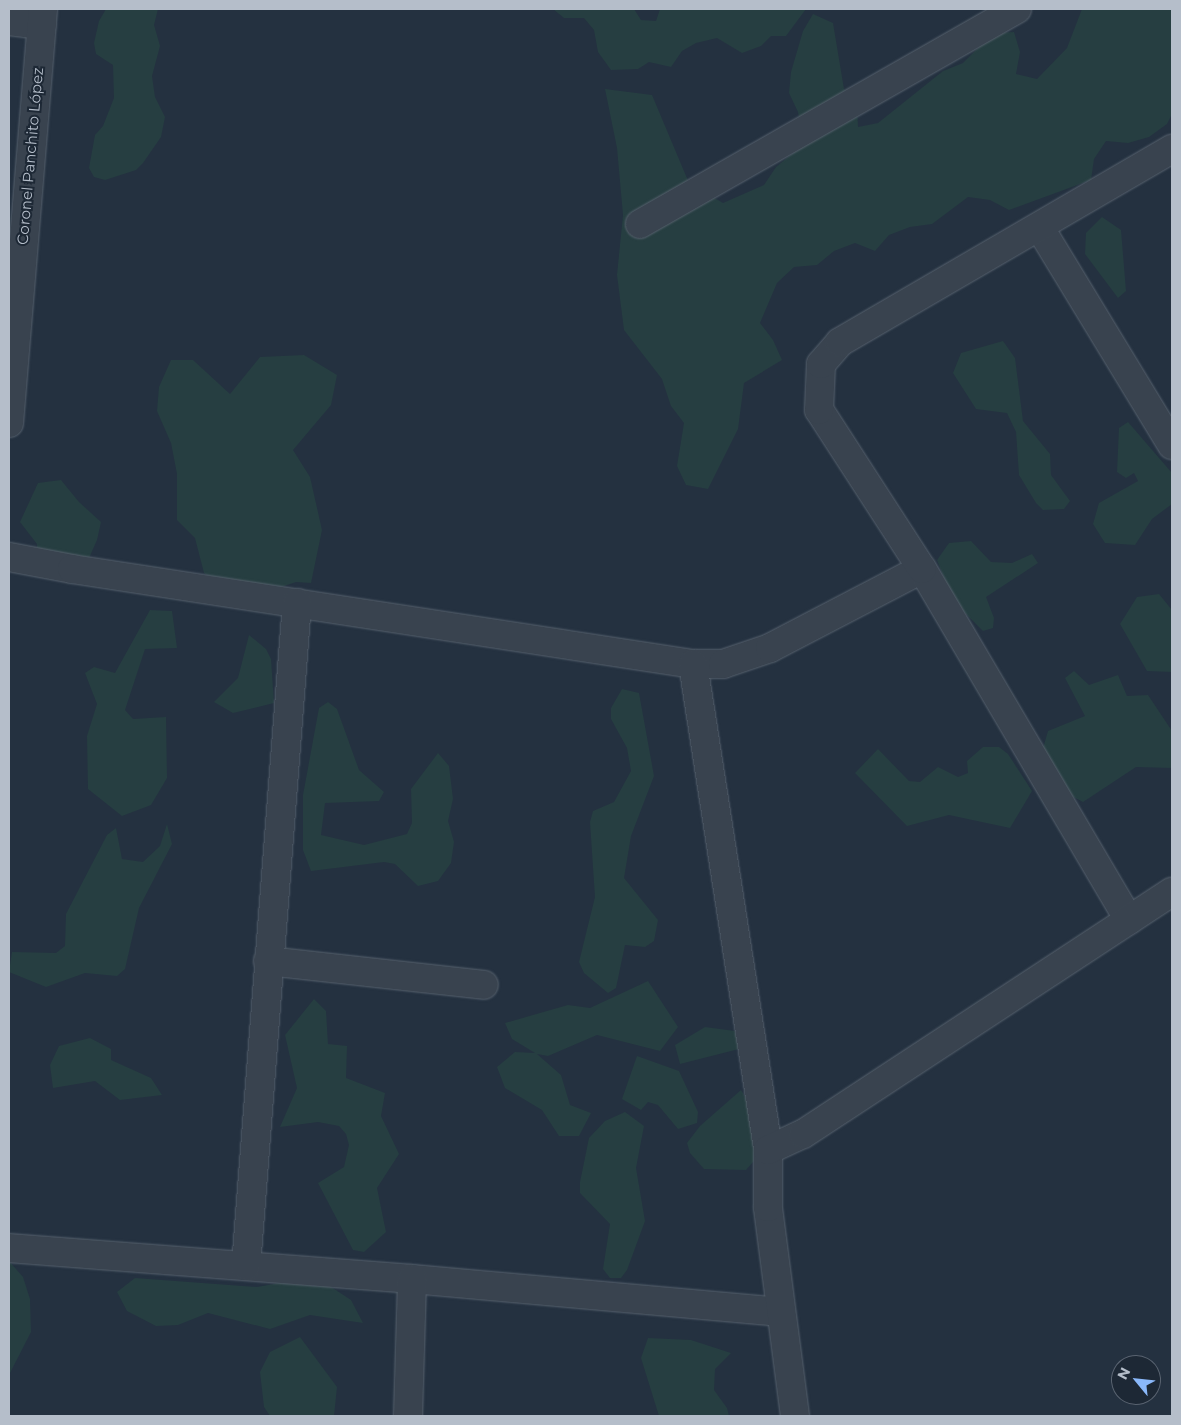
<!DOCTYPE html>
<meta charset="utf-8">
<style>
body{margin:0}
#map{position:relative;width:1181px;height:1425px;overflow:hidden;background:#243140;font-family:Montserrat,sans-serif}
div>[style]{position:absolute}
.green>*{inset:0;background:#263e41}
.roads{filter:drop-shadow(0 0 1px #56616d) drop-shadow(0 0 1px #56616d)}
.minor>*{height:28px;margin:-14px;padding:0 14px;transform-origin:14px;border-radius:14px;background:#39434f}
span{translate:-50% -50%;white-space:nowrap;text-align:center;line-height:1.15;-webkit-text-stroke:4px #1d2835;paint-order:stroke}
.street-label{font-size:15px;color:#b5beca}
.frame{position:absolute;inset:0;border:10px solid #b5beca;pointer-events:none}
.north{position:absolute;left:1111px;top:1355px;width:50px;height:50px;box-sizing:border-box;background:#1d2835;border:1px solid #5a6471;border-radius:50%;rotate:298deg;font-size:14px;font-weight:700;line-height:20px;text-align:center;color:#b5beca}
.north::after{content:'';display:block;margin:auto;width:18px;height:22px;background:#8ab8fa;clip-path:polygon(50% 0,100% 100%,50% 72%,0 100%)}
</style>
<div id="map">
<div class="green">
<div style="clip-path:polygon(106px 9px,158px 9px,154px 25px,160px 46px,152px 76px,155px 97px,165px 117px,161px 137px,143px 163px,136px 170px,105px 180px,94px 177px,89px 168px,95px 135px,103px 126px,114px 98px,113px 65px,96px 54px,94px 43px,99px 21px)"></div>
<div style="clip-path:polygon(553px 9px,634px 9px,641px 20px,656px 21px,660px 9px,806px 9px,786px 36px,771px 36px,761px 46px,742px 53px,717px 38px,696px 43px,682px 51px,671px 67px,649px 62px,638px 69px,611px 70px,598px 52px,594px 30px,584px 18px,564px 18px)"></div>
<div style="clip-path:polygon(1082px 9px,1172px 9px,1172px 114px,1167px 124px,1149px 137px,1128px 143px,1106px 141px,1094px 159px,1091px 180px,1009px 210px,990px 200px,968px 197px,932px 224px,910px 227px,889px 235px,875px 251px,855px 243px,834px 251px,817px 265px,794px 267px,777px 283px,760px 323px,773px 340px,782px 360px,744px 383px,738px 429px,708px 489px,686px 485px,677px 466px,684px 423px,671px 406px,662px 379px,624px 330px,617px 275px,623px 215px,617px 148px,605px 89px,652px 95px,689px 183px,723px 203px,764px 185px,776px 167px,793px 153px,801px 133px,798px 112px,789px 93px,791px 72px,803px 31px,813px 14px,833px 23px,844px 89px,857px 105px,858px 127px,878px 123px,943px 71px,963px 63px,993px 33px,1014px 32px,1020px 52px,1016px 74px,1037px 79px,1067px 48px)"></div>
<div style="clip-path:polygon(1102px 217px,1121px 230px,1126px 291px,1118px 298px,1085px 254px,1086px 233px)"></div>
<div style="clip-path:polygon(1003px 341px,1015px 358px,1023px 421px,1050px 454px,1051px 475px,1070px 501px,1064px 509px,1043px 510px,1036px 503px,1019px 475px,1016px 432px,1007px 413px,976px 409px,953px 373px,961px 353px)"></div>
<div style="clip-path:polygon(304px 355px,337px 375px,331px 405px,293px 450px,310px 477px,322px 530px,311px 583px,296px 582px,266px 592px,223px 590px,204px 573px,195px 538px,177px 520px,177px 474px,171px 443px,157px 411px,159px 387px,171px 360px,193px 360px,230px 394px,260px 357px)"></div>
<div style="clip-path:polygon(1128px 422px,1172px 473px,1172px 504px,1152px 519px,1135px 545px,1105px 543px,1093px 524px,1099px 503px,1138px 481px,1134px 473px,1126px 478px,1117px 472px,1119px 428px)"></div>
<div style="clip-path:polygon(61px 480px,79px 502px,101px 522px,97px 540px,89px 558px,37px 552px,37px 544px,20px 522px,38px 483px)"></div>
<div style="clip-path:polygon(971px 541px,991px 562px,1012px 563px,1032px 554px,1038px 563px,986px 597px,994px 618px,993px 628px,983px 631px,953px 601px,937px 560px,949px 543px)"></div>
<div style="clip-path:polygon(1159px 594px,1172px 610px,1172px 672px,1147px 671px,1120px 624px,1137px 597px)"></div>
<div style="clip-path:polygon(150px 610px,172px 611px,177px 648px,145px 649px,125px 710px,133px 719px,166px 717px,167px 778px,151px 805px,122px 816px,88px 789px,87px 736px,97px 704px,85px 673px,94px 667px,115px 673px)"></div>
<div style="clip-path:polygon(249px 635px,266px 649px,271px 659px,274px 703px,233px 713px,214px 702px,238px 678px)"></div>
<div style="clip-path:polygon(1074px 671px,1089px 685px,1118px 675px,1127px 696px,1148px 695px,1172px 731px,1172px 768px,1136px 767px,1083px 802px,1047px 783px,1039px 762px,1048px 731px,1085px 716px,1065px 678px)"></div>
<div style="clip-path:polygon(622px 689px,639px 693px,654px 776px,631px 836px,624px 878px,658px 920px,654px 941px,645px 947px,625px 945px,616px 988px,608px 993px,584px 973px,579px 962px,595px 897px,590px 822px,593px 811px,614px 802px,631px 771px,627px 748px,611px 719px,611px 708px)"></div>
<div style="clip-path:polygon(328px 702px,337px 709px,359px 770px,384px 792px,379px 801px,325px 803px,321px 835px,364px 845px,407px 834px,412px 823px,411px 789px,438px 753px,449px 766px,453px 799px,448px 821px,454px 842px,451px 863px,438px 881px,418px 886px,395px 864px,384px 862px,311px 871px,303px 850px,303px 795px,319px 708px)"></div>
<div style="clip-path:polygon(983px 747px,999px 747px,1008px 754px,1032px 791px,1010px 828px,949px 815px,907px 826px,855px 773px,878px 749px,909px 781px,920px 782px,938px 767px,958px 777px,968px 773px,967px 761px)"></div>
<div style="clip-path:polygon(167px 824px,172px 844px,139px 908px,125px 969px,117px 976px,85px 973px,46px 987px,9px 972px,12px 952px,56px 953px,65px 946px,66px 914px,107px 835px,116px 828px,122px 859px,143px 862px,160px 846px)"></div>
<div style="clip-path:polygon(648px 981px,678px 1027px,660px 1051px,597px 1035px,548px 1056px,537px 1054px,561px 1075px,570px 1105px,591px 1113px,579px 1136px,559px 1136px,542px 1110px,505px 1088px,497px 1067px,515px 1052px,535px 1053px,512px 1039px,505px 1023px,568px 1005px,590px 1008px)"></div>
<div style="clip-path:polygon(314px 999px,326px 1011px,328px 1044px,347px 1046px,346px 1078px,385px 1093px,381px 1116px,399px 1154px,377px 1188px,386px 1232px,364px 1252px,353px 1250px,318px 1183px,344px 1167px,349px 1145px,346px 1134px,339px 1126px,318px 1122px,280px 1127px,297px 1088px,285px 1035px)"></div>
<div style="clip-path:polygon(705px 1027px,735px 1031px,739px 1049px,680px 1064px,675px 1045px)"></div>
<div style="clip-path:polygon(90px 1038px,111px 1049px,111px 1060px,151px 1078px,162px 1095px,120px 1100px,95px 1081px,53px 1088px,50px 1065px,59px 1046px)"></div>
<div style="clip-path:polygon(637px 1056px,679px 1071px,698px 1112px,697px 1123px,678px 1129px,658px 1105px,648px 1102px,641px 1110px,622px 1099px)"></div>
<div style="clip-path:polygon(741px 1090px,762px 1123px,767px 1146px,746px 1170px,704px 1169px,690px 1153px,687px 1143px,700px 1126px)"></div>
<div style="clip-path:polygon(625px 1112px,644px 1126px,636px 1168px,645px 1221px,627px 1270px,621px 1278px,610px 1278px,603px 1269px,610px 1224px,580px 1193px,580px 1182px,589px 1138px,605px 1121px)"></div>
<div style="clip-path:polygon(9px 1261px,23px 1277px,30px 1299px,31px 1332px,9px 1375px)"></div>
<div style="clip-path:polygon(135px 1278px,257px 1287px,301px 1279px,322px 1281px,351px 1300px,363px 1323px,310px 1315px,270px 1329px,208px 1313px,178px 1325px,156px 1326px,127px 1311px,117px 1292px)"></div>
<div style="clip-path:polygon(300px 1337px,337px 1387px,334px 1416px,270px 1416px,264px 1407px,260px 1372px,270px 1352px)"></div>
<div style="clip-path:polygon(648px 1338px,691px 1340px,731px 1353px,715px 1369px,714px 1390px,727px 1408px,729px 1416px,659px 1416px,641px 1358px)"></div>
</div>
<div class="roads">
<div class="minor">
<div style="left:9px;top:21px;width:33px;rotate:7deg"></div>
<div style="left:640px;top:224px;width:434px;rotate:-29.7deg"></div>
<div style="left:1040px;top:228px;width:254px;rotate:58.7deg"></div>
<div style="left:9px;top:423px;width:415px;rotate:-85.3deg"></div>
<div style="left:9px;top:557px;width:64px;rotate:10.8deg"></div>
<div style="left:72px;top:569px;width:628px;rotate:8.7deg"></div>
<div style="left:693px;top:664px;width:30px"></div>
<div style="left:723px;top:664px;width:50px;rotate:-18.8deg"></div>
<div style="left:770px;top:648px;width:171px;rotate:-27.5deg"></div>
<div style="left:693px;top:664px;width:492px;rotate:81.2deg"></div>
<div style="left:1129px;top:920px;width:407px;rotate:-120.5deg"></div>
<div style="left:922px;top:569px;width:189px;rotate:-122.9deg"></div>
<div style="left:819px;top:410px;width:46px;rotate:-87.5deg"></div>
<div style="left:821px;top:364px;width:29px;rotate:-49deg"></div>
<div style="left:840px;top:342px;width:384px;rotate:-30.2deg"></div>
<div style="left:268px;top:961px;width:217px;rotate:6.3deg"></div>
<div style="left:9px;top:1248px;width:404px;rotate:4.4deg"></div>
<div style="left:412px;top:1279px;width:368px;rotate:5.1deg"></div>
<div style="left:246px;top:1266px;width:665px;rotate:-85.6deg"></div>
<div style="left:408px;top:1416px;width:137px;rotate:-88.3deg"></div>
<div style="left:795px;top:1416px;width:211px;rotate:-97.4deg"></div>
<div style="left:768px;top:1207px;width:57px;rotate:-90deg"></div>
<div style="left:768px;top:1150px;width:38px;rotate:-25deg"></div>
<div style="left:803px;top:1134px;width:441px;rotate:-33.3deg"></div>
</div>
</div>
<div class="street-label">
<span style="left:30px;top:156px;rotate:-85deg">Coronel Panchito López</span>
</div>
<div class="frame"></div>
<div class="north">N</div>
</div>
